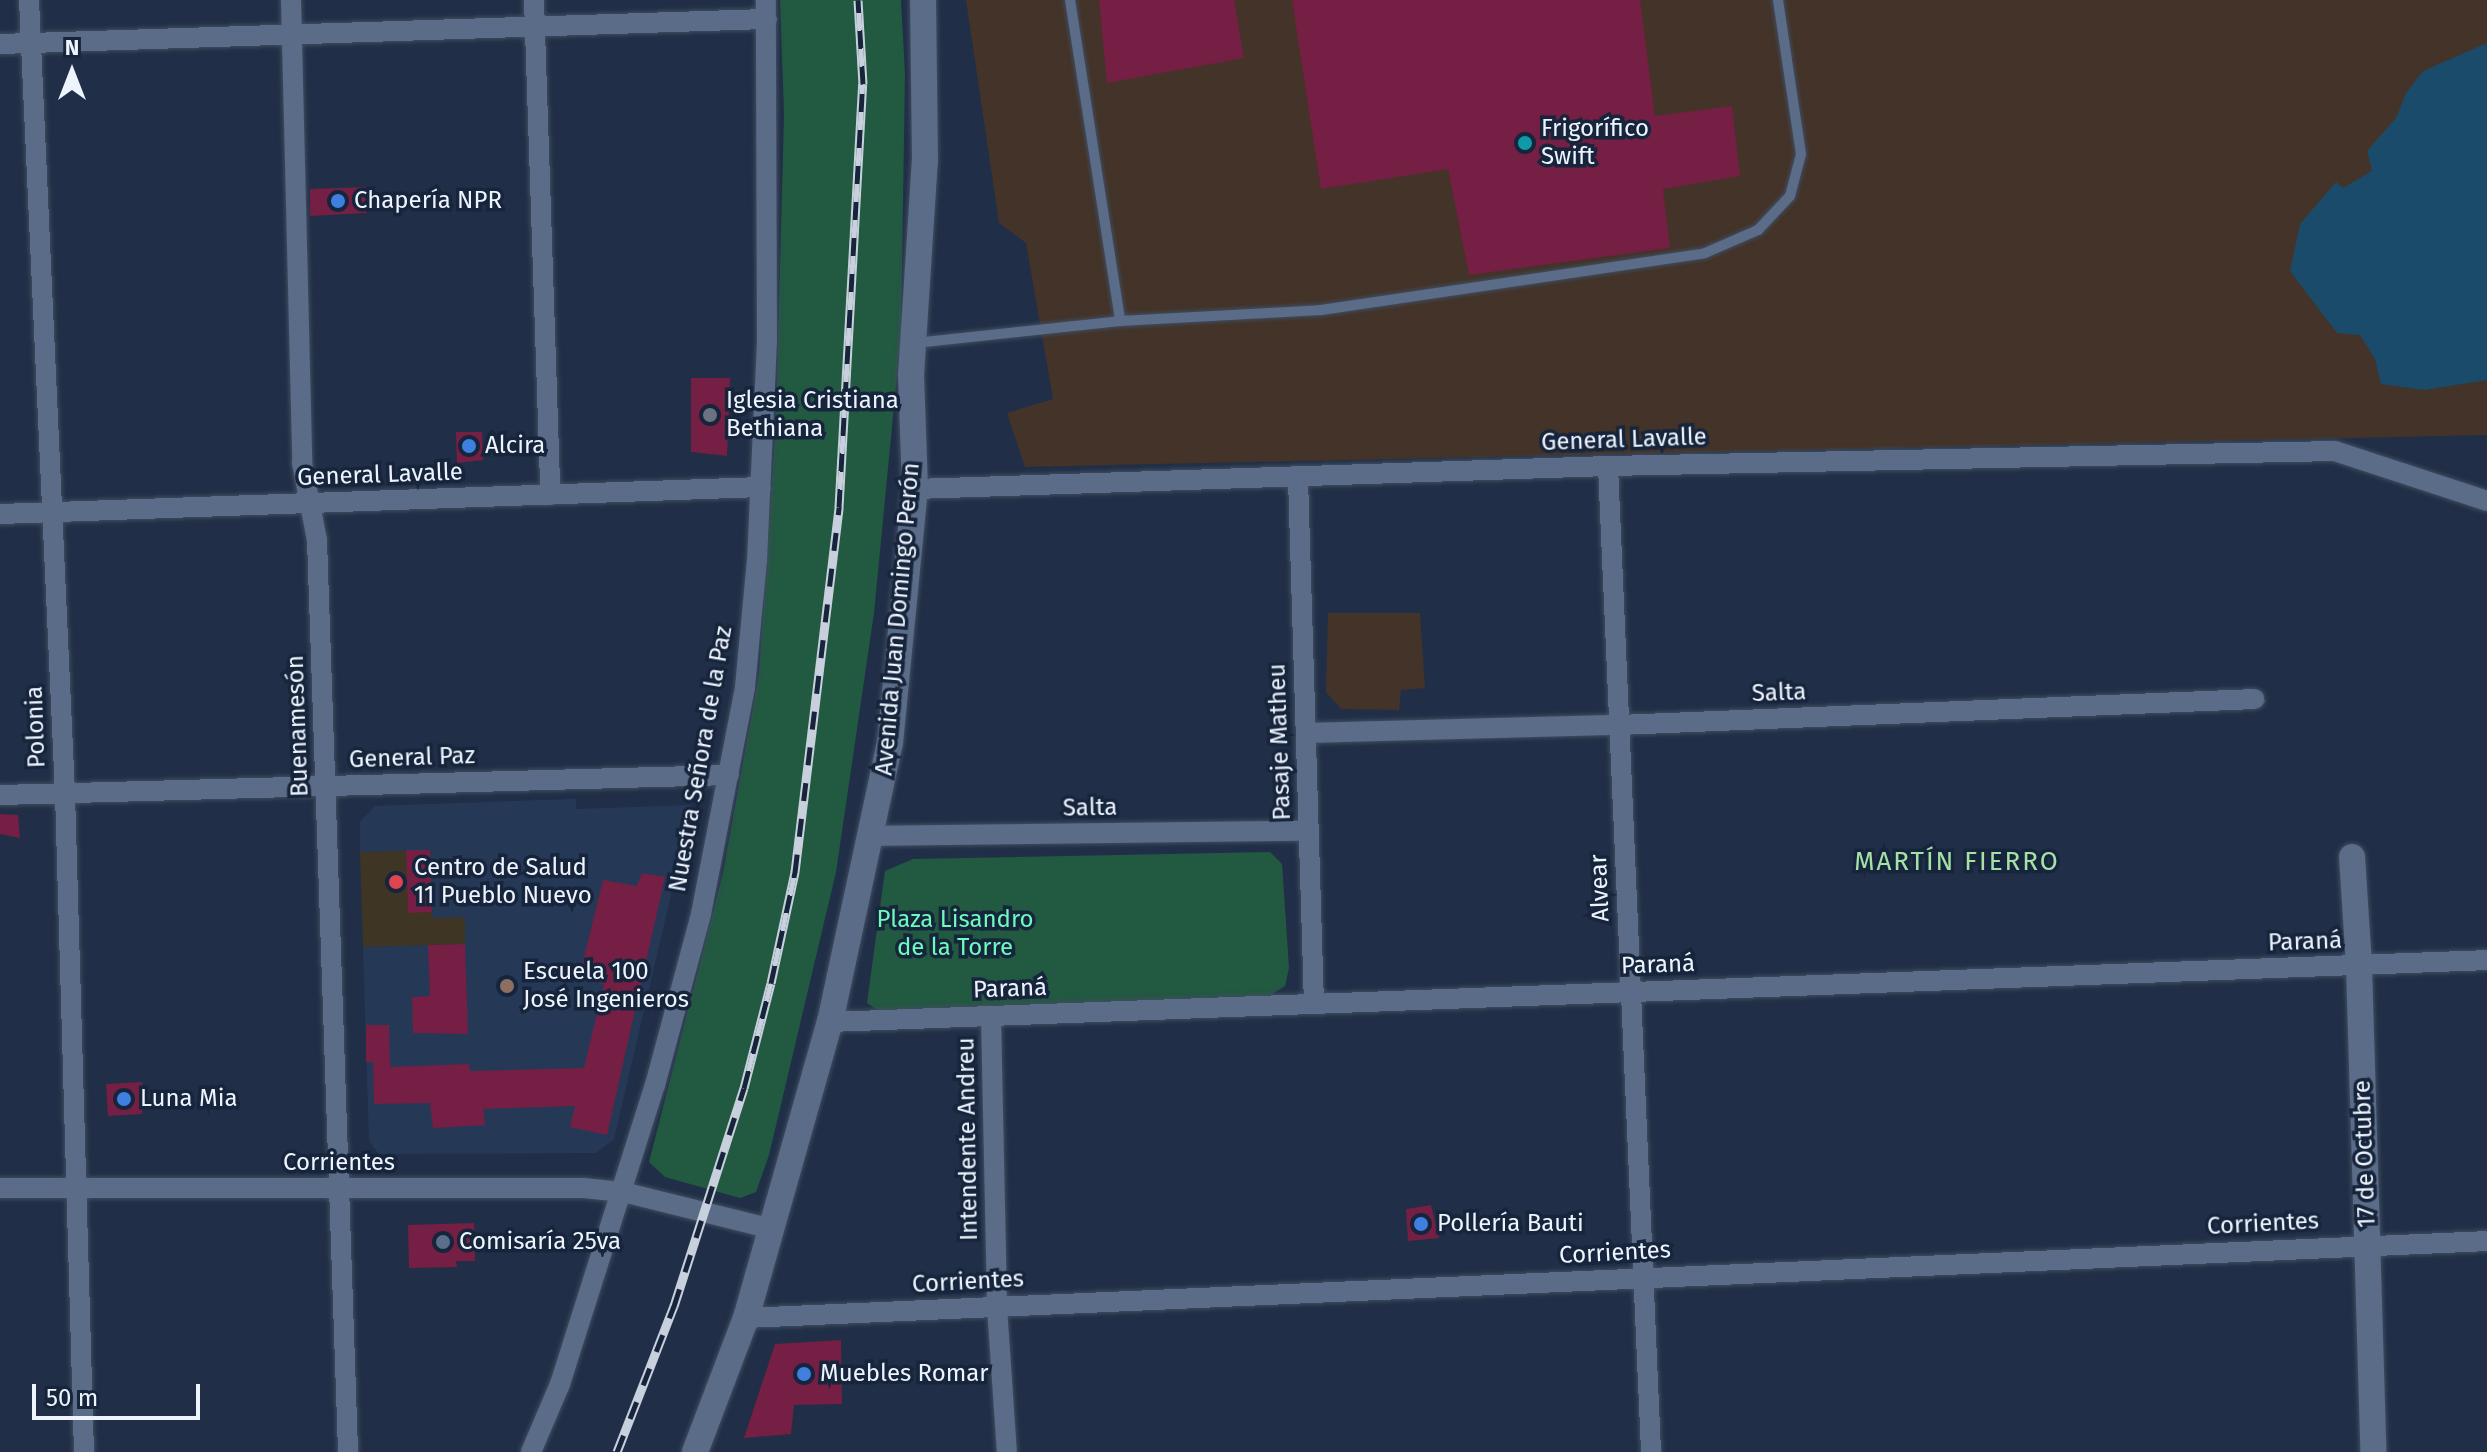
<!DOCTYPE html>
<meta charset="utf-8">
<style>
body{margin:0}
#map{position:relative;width:2487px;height:1452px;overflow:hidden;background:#202f47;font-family:"Fira Sans",sans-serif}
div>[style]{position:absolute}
.built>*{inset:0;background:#253957}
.industrial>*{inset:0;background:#433328}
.medical>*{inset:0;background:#3e3525}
.green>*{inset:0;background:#225941}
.water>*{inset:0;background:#1b4b6a}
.building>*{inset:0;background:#741f43}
.roads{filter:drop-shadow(0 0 2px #404c5f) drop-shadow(0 0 2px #404c5f)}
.service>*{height:10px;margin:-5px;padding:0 5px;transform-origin:5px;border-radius:5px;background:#5a6c87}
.minor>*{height:20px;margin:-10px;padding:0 10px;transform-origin:10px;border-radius:10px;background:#5a6c87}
.tertiary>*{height:26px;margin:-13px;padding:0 13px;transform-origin:13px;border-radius:13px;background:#5a6c87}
.rail>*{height:9px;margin-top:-4.5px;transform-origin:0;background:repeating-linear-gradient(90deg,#16253c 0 18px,#c9d0dd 0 36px);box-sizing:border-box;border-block:2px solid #c9d0dd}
.dots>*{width:22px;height:22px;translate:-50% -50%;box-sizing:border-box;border:4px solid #16253c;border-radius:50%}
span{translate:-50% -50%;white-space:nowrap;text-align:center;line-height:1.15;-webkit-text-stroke:7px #16253c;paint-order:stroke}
.poi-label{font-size:24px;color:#eef4fe}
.left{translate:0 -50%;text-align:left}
.street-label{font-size:24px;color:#eef4fe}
.park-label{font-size:24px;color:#6dfbbc}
.neighbourhood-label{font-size:26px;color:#a5e0a6;letter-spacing:2px}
.north{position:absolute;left:32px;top:32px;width:80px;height:80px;-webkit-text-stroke:6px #16253c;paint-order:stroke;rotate:0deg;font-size:22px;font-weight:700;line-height:32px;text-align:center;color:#eef4fe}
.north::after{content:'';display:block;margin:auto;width:28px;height:36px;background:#eef4fe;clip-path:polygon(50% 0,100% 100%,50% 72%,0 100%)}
.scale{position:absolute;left:32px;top:1384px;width:168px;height:36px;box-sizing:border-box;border:4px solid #eef4fe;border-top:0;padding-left:10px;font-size:24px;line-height:28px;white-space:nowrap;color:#eef4fe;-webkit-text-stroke:6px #16253c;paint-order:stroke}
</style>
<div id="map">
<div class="built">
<div style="clip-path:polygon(576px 799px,576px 809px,692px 805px,614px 1139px,596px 1153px,379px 1154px,369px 1141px,363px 947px,465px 944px,465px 918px,432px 918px,430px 850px,360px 852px,360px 822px,375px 806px)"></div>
</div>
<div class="industrial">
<div style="clip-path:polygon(966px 0,2487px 0,2487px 435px,1025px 467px,1007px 413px,1053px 399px,1026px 243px,999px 223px)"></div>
<div style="clip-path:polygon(1328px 613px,1420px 613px,1425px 688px,1401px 690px,1399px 710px,1341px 709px,1326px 692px)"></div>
</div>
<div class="medical">
<div style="clip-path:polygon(430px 850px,432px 918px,465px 917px,465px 944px,363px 947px,360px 852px)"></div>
</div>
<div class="green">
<div style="clip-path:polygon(780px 0,901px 0,905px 73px,901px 334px,874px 613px,836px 872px,769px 1155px,756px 1192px,740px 1198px,665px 1177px,649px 1162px,723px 873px,759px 674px,776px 420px,784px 115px)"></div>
<div style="clip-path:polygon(1270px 852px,1282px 864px,1289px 968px,1285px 986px,1269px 996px,882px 1013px,867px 1003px,885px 871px,913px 859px)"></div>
</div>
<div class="water">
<div style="clip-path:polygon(2487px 43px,2487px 380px,2424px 390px,2381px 384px,2375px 359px,2360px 335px,2337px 333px,2290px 271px,2300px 224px,2336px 182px,2343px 188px,2372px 171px,2367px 151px,2396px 118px,2406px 93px,2423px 71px)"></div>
</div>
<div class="building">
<div style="clip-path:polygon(1099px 0,1234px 0,1244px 58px,1107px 83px)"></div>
<div style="clip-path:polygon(1292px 0,1640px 0,1655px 116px,1732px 106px,1740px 176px,1663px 189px,1670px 248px,1469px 275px,1448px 169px,1321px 189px)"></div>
<div style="clip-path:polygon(367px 187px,366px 213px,310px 216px,310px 189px)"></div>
<div style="clip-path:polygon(691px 378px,730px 378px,727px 456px,691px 452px)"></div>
<div style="clip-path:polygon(456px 432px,482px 432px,483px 460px,457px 463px)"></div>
<div style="clip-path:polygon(0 814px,18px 815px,20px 838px,0 834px)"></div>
<div style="clip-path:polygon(406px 850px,430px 850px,432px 912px,408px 913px)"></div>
<div style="clip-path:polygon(642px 873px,665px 877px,607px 1135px,570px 1127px,575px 1106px,483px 1109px,485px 1125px,433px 1128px,430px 1103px,374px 1104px,373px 1062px,366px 1062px,366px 1025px,389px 1025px,390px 1067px,469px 1064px,470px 1071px,584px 1068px,604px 984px,579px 978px,603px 880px,637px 886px)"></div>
<div style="clip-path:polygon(465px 944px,468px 1034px,413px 1033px,412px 997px,430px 996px,428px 945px)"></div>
<div style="clip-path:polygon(142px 1082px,142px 1114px,108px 1116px,106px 1084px)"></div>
<div style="clip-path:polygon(1431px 1205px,1439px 1238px,1408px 1241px,1406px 1209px)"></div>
<div style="clip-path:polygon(474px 1223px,475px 1261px,456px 1261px,457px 1267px,409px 1268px,408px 1225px)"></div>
<div style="clip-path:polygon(841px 1340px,842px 1404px,794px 1405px,791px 1434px,744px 1438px,775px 1344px)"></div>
</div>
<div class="roads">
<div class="service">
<div style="left:1070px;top:0;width:325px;rotate:81.1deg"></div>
<div style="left:915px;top:343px;width:206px;rotate:-6.1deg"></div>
<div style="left:1120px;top:321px;width:201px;rotate:-3.1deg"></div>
<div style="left:1321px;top:310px;width:388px;rotate:-8.4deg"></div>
<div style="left:1705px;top:253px;width:58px;rotate:-23.5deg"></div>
<div style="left:1758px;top:230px;width:47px;rotate:-46.7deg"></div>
<div style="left:1790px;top:196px;width:43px;rotate:-75.3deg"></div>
<div style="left:1801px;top:154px;width:156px;rotate:-98.5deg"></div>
</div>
<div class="minor">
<div style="left:29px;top:0;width:794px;rotate:87.4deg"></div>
<div style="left:65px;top:793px;width:659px;rotate:88.35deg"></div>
<div style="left:291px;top:0;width:463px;rotate:88.6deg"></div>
<div style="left:302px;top:463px;width:78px;rotate:79deg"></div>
<div style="left:317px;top:540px;width:913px;rotate:88.05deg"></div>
<div style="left:534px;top:0;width:495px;rotate:88.1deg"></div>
<div style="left:0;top:44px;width:767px;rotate:-1.87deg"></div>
<div style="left:1608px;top:466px;width:987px;rotate:87.5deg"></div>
<div style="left:1298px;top:478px;width:526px;rotate:88.26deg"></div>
<div style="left:915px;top:489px;width:693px;rotate:-1.9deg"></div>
<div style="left:1608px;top:466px;width:727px;rotate:-1.18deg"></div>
<div style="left:2335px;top:451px;width:160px;rotate:18.2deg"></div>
<div style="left:0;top:514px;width:761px;rotate:-2.03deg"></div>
<div style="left:1306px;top:733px;width:313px;rotate:-1.5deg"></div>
<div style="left:1619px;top:725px;width:636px;rotate:-2.34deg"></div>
<div style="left:0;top:795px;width:729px;rotate:-1.57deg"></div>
<div style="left:872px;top:836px;width:436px;rotate:-0.7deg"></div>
<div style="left:991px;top:1016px;width:291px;rotate:88.8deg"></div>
<div style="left:997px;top:1307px;width:145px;rotate:86.1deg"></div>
<div style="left:830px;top:1022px;width:1658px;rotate:-2.14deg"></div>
<div style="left:0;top:1188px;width:584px"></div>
<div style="left:584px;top:1188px;width:39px;rotate:6deg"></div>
<div style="left:623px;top:1192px;width:150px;rotate:13.9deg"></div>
<div style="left:746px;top:1318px;width:1743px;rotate:-2.53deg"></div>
<div style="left:531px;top:1452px;width:74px;rotate:-66.9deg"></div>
<div style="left:560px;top:1384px;width:314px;rotate:-72.4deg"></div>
<div style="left:655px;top:1085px;width:177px;rotate:-74.9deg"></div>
<div style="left:701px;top:914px;width:231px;rotate:-79deg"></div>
<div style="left:745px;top:687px;width:127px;rotate:-84.6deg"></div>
<div style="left:757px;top:561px;width:218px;rotate:-87.4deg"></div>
<div style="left:767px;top:343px;width:343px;rotate:-90.2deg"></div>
</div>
<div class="tertiary">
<div style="left:2352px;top:857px;width:109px;rotate:86.3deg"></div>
<div style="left:2359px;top:966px;width:486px;rotate:88.3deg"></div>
<div style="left:695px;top:1452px;width:143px;rotate:-69.2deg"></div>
<div style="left:746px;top:1318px;width:308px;rotate:-74.2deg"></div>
<div style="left:830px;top:1022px;width:285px;rotate:-77.9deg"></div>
<div style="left:890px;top:743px;width:255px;rotate:-84.4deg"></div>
<div style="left:915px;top:489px;width:114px;rotate:-92deg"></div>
<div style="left:911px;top:375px;width:214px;rotate:-86.3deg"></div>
<div style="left:925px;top:161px;width:161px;rotate:-90.7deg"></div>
</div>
</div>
<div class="rail">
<div style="left:617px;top:1452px;width:157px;rotate:-68.7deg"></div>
<div style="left:674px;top:1306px;width:229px;rotate:-72.2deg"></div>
<div style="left:744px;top:1088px;width:108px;rotate:-75.6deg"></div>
<div style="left:771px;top:983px;width:114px;rotate:-77.8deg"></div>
<div style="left:795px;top:872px;width:368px;rotate:-83.1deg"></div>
<div style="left:839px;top:507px;width:424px;rotate:-86.8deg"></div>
<div style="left:863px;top:84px;width:84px;rotate:-93.4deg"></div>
</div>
<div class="dots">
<div style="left:1525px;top:143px;background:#0f9aa8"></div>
<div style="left:338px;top:201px;background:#3f7fe0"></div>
<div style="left:710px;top:415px;background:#6b7280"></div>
<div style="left:469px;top:446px;background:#3f7fe0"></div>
<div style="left:396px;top:882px;background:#e0444e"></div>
<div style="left:507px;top:986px;background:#8d6e63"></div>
<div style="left:124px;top:1099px;background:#3f7fe0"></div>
<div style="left:1421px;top:1224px;background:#3f7fe0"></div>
<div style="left:443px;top:1242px;background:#5c6f8a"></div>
<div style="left:804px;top:1374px;background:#3f7fe0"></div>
</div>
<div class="poi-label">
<span class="left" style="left:1541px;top:143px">Frigorífico<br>Swift</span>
<span class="left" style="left:354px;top:201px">Chapería NPR</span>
<span class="left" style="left:726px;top:415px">Iglesia Cristiana<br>Bethiana</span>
<span class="left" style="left:485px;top:446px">Alcira</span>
<span class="left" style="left:414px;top:882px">Centro de Salud<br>11 Pueblo Nuevo</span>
<span class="left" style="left:523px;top:986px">Escuela 100<br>José Ingenieros</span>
<span class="left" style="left:140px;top:1099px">Luna Mia</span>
<span class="left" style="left:1437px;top:1224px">Pollería Bauti</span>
<span class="left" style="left:459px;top:1242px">Comisaría 25va</span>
<span class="left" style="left:820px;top:1374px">Muebles Romar</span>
</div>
<div class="street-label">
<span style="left:1624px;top:440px;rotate:-2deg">General Lavalle</span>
<span style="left:380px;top:475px;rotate:-2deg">General Lavalle</span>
<span style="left:898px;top:619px;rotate:-85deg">Avenida Juan Domingo Perón</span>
<span style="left:1779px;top:693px;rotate:-2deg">Salta</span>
<span style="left:298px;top:726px;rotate:-92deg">Buenamesón</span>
<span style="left:36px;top:727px;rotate:-92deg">Polonia</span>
<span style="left:1280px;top:742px;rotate:-92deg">Pasaje Matheu</span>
<span style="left:412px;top:758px;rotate:-2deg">General Paz</span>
<span style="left:701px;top:759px;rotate:-80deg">Nuestra Señora de la Paz</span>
<span style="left:1090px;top:808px;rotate:-1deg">Salta</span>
<span style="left:1600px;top:888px;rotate:-92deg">Alvear</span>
<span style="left:2305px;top:942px;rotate:-2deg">Paraná</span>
<span style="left:1658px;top:965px;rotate:-2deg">Paraná</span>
<span style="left:1010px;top:989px;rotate:-2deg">Paraná</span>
<span style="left:968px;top:1139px;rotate:-91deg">Intendente Andreu</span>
<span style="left:2365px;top:1154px;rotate:-92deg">17 de Octubre</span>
<span style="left:339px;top:1163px">Corrientes</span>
<span style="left:2263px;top:1224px;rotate:-3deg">Corrientes</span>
<span style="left:1615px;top:1253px;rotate:-3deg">Corrientes</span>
<span style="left:968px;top:1282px;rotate:-3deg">Corrientes</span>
</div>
<div class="park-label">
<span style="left:955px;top:934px">Plaza Lisandro<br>de la Torre</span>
</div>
<div class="neighbourhood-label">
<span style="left:1957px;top:862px">MARTÍN FIERRO</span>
</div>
<div class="north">N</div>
<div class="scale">50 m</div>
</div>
